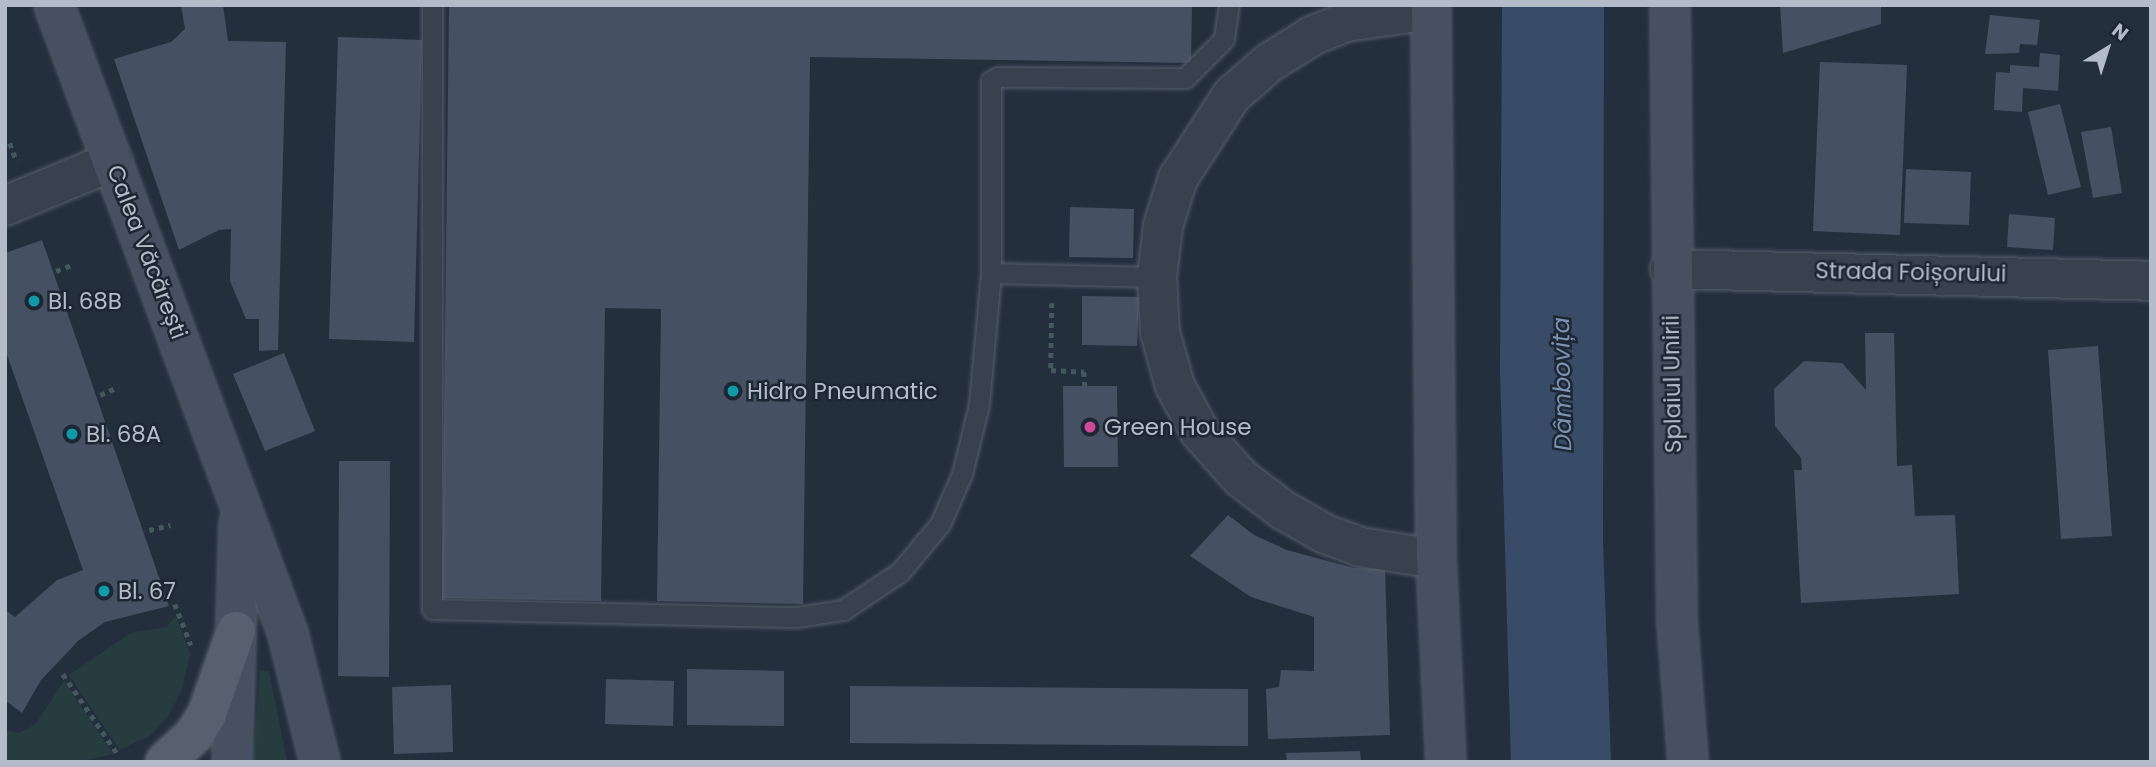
<!DOCTYPE html>
<meta charset="utf-8">
<style>
body{margin:0}
#map{position:relative;width:2156px;height:767px;overflow:hidden;background:#242f3e;font-family:Poppins,sans-serif}
div>[style]{position:absolute}
.green>*{inset:0;background:#263c3f}
.water>*{inset:0;background:#394c67}
.building>*{inset:0;background:#455162}
.path>*{height:4.5px;margin-top:-2.25px;transform-origin:0;background:repeating-linear-gradient(90deg,#44595c 0 5px,transparent 0 10px)}
.roads{filter:drop-shadow(0 0 2px #565f6c) drop-shadow(0 0 2px #565f6c)}
.service>*{height:19px;margin:-9.5px;padding:0 9.5px;transform-origin:9.5px;border-radius:9.5px;background:#38414e}
.minor>*{height:38px;margin:-19px;padding:0 19px;transform-origin:19px;border-radius:19px;background:#38414e}
.tertiary>*{height:38px;margin:-19px;padding:0 19px;transform-origin:19px;border-radius:19px;background:#38414e}
.secondary>*{height:38px;margin:-19px;padding:0 19px;transform-origin:19px;border-radius:19px;background:#465061}
.primary>*{height:38px;margin:-19px;padding:0 19px;transform-origin:19px;border-radius:19px;background:#56606e}
.dots>*{width:19px;height:19px;translate:-50% -50%;box-sizing:border-box;border:4px solid #1d2633;border-radius:50%}
span{translate:-50% -50%;white-space:nowrap;text-align:center;line-height:1.15;-webkit-text-stroke:5px #1d2633;paint-order:stroke}
.street-label{font-size:23px;color:#b4bcc9}
.poi-label{font-size:23px;color:#b4bcc9}
.left{translate:0 -50%;text-align:left}
.water-label{font-size:24px;color:#7c92b1;font-style:italic}
.frame{position:absolute;inset:0;border:7px solid #b4bcc9;pointer-events:none}
.north{position:absolute;left:2072px;top:14px;width:70px;height:70px;-webkit-text-stroke:5px #1d2633;paint-order:stroke;rotate:38deg;font-size:19px;font-weight:700;line-height:28px;text-align:center;color:#b4bcc9}
.north::after{content:'';display:block;margin:auto;width:24px;height:32px;background:#b4bcc9;clip-path:polygon(50% 0,100% 100%,50% 72%,0 100%)}
</style>
<div id="map">
<div class="green">
<div style="clip-path:polygon(176px 616px,190px 654px,182px 689px,169px 715px,151px 735px,120px 750px,69px 675px,131px 633px,166px 627px)"></div>
<div style="clip-path:polygon(260px 670px,269px 671px,287px 762px,253px 762px)"></div>
<div style="clip-path:polygon(64px 681px,113px 754px,77px 762px,5px 762px,5px 730px,19px 733px,35px 725px)"></div>
</div>
<div class="water">
<div style="clip-path:polygon(1502px 5px,1604px 5px,1603px 542px,1611px 762px,1511px 762px,1500px 372px)"></div>
</div>
<div class="building">
<div style="clip-path:polygon(181px 5px,223px 5px,228px 41px,286px 42px,278px 350px,259px 351px,259px 319px,246px 319px,230px 281px,231px 229px,219px 230px,179px 250px,114px 59px,171px 42px,185px 29px)"></div>
<div style="clip-path:polygon(449px 5px,1192px 5px,1191px 63px,810px 57px,803px 604px,657px 601px,661px 309px,605px 308px,601px 601px,442px 598px)"></div>
<div style="clip-path:polygon(1780px 5px,1881px 5px,1881px 24px,1783px 53px)"></div>
<div style="clip-path:polygon(1990px 15px,2040px 20px,2037px 45px,2020px 44px,2019px 53px,1985px 54px)"></div>
<div style="clip-path:polygon(338px 37px,422px 40px,414px 342px,329px 339px)"></div>
<div style="clip-path:polygon(2040px 53px,2060px 55px,2058px 91px,2023px 88px,2022px 112px,1994px 110px,1996px 72px,2010px 73px,2010px 65px,2039px 67px)"></div>
<div style="clip-path:polygon(1820px 62px,1907px 65px,1900px 235px,1813px 231px)"></div>
<div style="clip-path:polygon(2060px 104px,2081px 187px,2048px 195px,2028px 112px)"></div>
<div style="clip-path:polygon(2111px 127px,2122px 193px,2093px 198px,2081px 132px)"></div>
<div style="clip-path:polygon(1906px 169px,1971px 172px,1969px 225px,1904px 223px)"></div>
<div style="clip-path:polygon(1070px 207px,1134px 209px,1133px 258px,1069px 257px)"></div>
<div style="clip-path:polygon(2009px 214px,2055px 218px,2053px 250px,2007px 247px)"></div>
<div style="clip-path:polygon(42px 240px,169px 606px,105px 622px,79px 640px,41px 680px,22px 713px,5px 700px,5px 610px,15px 617px,57px 580px,83px 570px,5px 349px,5px 253px)"></div>
<div style="clip-path:polygon(1082px 296px,1139px 297px,1137px 346px,1082px 345px)"></div>
<div style="clip-path:polygon(1865px 333px,1894px 333px,1897px 466px,1912px 465px,1915px 516px,1955px 515px,1959px 594px,1801px 603px,1794px 470px,1802px 470px,1801px 458px,1775px 426px,1774px 389px,1804px 361px,1842px 363px,1866px 390px)"></div>
<div style="clip-path:polygon(2098px 346px,2112px 536px,2061px 539px,2048px 350px)"></div>
<div style="clip-path:polygon(284px 353px,315px 431px,265px 451px,233px 374px)"></div>
<div style="clip-path:polygon(1063px 386px,1117px 386px,1118px 467px,1064px 467px)"></div>
<div style="clip-path:polygon(339px 461px,390px 461px,389px 677px,338px 676px)"></div>
<div style="clip-path:polygon(1228px 515px,1254px 535px,1287px 550px,1354px 568px,1385px 569px,1390px 735px,1268px 739px,1266px 689px,1279px 687px,1281px 670px,1314px 671px,1314px 617px,1251px 597px,1190px 556px)"></div>
<div style="clip-path:polygon(687px 669px,784px 671px,784px 726px,687px 725px)"></div>
<div style="clip-path:polygon(606px 679px,674px 681px,673px 726px,605px 724px)"></div>
<div style="clip-path:polygon(451px 685px,453px 752px,394px 754px,392px 687px)"></div>
<div style="clip-path:polygon(850px 686px,1248px 689px,1248px 746px,850px 743px)"></div>
<div style="clip-path:polygon(1360px 751px,1361px 762px,1287px 762px,1286px 753px)"></div>
</div>
<div class="path">
<div style="left:10px;top:143px;width:20px;rotate:70deg"></div>
<div style="left:56px;top:271px;width:19px;rotate:-21deg"></div>
<div style="left:1052px;top:303px;width:67px;rotate:90.9deg"></div>
<div style="left:1051px;top:370px;width:33px;rotate:3deg"></div>
<div style="left:1084px;top:372px;width:14px;rotate:86deg"></div>
<div style="left:100px;top:395px;width:20px;rotate:-24deg"></div>
<div style="left:149px;top:530px;width:22px;rotate:-13deg"></div>
<div style="left:175px;top:604px;width:44px;rotate:68.7deg"></div>
<div style="left:63px;top:674px;width:99px;rotate:55.7deg"></div>
</div>
<div class="roads">
<div class="service">
<div style="left:432px;top:5px;width:604px;rotate:90deg"></div>
<div style="left:432px;top:609px;width:365px;rotate:1.3deg"></div>
<div style="left:797px;top:617px;width:47px;rotate:-8.7deg"></div>
<div style="left:843px;top:610px;width:69px;rotate:-33.7deg"></div>
<div style="left:900px;top:572px;width:62px;rotate:-50.2deg"></div>
<div style="left:940px;top:524px;width:55px;rotate:-66.3deg"></div>
<div style="left:962px;top:474px;width:72px;rotate:-76.3deg"></div>
<div style="left:979px;top:404px;width:132px;rotate:-84.8deg"></div>
<div style="left:991px;top:273px;width:192px;rotate:-90deg"></div>
<div style="left:991px;top:81px;width:8px;rotate:-30deg"></div>
<div style="left:998px;top:77px;width:187px;rotate:0.3deg"></div>
<div style="left:1185px;top:78px;width:55px;rotate:-45deg"></div>
<div style="left:1224px;top:39px;width:34px;rotate:-82deg"></div>
<div style="left:991px;top:273px;width:166px;rotate:1.4deg"></div>
</div>
<div class="minor">
<div style="left:1431px;top:10px;width:86px;rotate:172deg"></div>
<div style="left:1346px;top:22px;width:37px;rotate:158deg"></div>
<div style="left:1312px;top:36px;width:49px;rotate:148.2deg"></div>
<div style="left:1270px;top:62px;width:50px;rotate:139deg"></div>
<div style="left:1232px;top:95px;width:99px;rotate:123deg"></div>
<div style="left:1178px;top:178px;width:50px;rotate:107.4deg"></div>
<div style="left:1163px;top:226px;width:51px;rotate:96.7deg"></div>
<div style="left:1157px;top:277px;width:55px;rotate:86.9deg"></div>
<div style="left:1160px;top:332px;width:56px;rotate:74.5deg"></div>
<div style="left:1175px;top:386px;width:52px;rotate:61.5deg"></div>
<div style="left:1200px;top:432px;width:62px;rotate:48.3deg"></div>
<div style="left:1241px;top:478px;width:53px;rotate:37.3deg"></div>
<div style="left:1283px;top:510px;width:48px;rotate:29.7deg"></div>
<div style="left:1325px;top:534px;width:37px;rotate:20deg"></div>
<div style="left:1360px;top:547px;width:77px;rotate:9deg"></div>
<div style="left:5px;top:206px;width:117px;rotate:-22.6deg"></div>
</div>
<div class="tertiary">
<div style="left:1670px;top:269px;width:481px;rotate:1.4deg"></div>
</div>
<div class="secondary">
<div style="left:54px;top:5px;width:671px;rotate:69.59deg"></div>
<div style="left:288px;top:634px;width:132px;rotate:76deg"></div>
<div style="left:1431px;top:5px;width:554px;rotate:89.48deg"></div>
<div style="left:1436px;top:559px;width:203px;rotate:87.2deg"></div>
<div style="left:1670px;top:5px;width:616px;rotate:89.35deg"></div>
<div style="left:1677px;top:621px;width:141px;rotate:85.5deg"></div>
<div style="left:232px;top:762px;width:239px;rotate:-88.3deg"></div>
</div>
<div class="primary">
<div style="left:165px;top:762px;width:40px;rotate:-43deg"></div>
<div style="left:194px;top:735px;width:25px;rotate:-58deg"></div>
<div style="left:207px;top:714px;width:88px;rotate:-70.7deg"></div>
</div>
</div>
<div class="dots">
<div style="left:34px;top:301px;background:#0f9aa8"></div>
<div style="left:733px;top:391px;background:#0f9aa8"></div>
<div style="left:1090px;top:427px;background:#d1479c"></div>
<div style="left:72px;top:434px;background:#0f9aa8"></div>
<div style="left:104px;top:591px;background:#0f9aa8"></div>
</div>
<div class="street-label">
<span style="left:147px;top:252px;rotate:69deg">Calea Văcărești</span>
<span style="left:1911px;top:272px;rotate:1deg">Strada Foișorului</span>
<span style="left:1672px;top:384px;rotate:-91deg">Splaiul Unirii</span>
</div>
<div class="poi-label">
<span class="left" style="left:48px;top:301px">Bl. 68B</span>
<span class="left" style="left:747px;top:391px">Hidro Pneumatic</span>
<span class="left" style="left:1104px;top:427px">Green House</span>
<span class="left" style="left:86px;top:434px">Bl. 68A</span>
<span class="left" style="left:118px;top:591px">Bl. 67</span>
</div>
<div class="water-label">
<span style="left:1562px;top:384px;rotate:-91deg">Dâmbovița</span>
</div>
<div class="frame"></div>
<div class="north">N</div>
</div>
